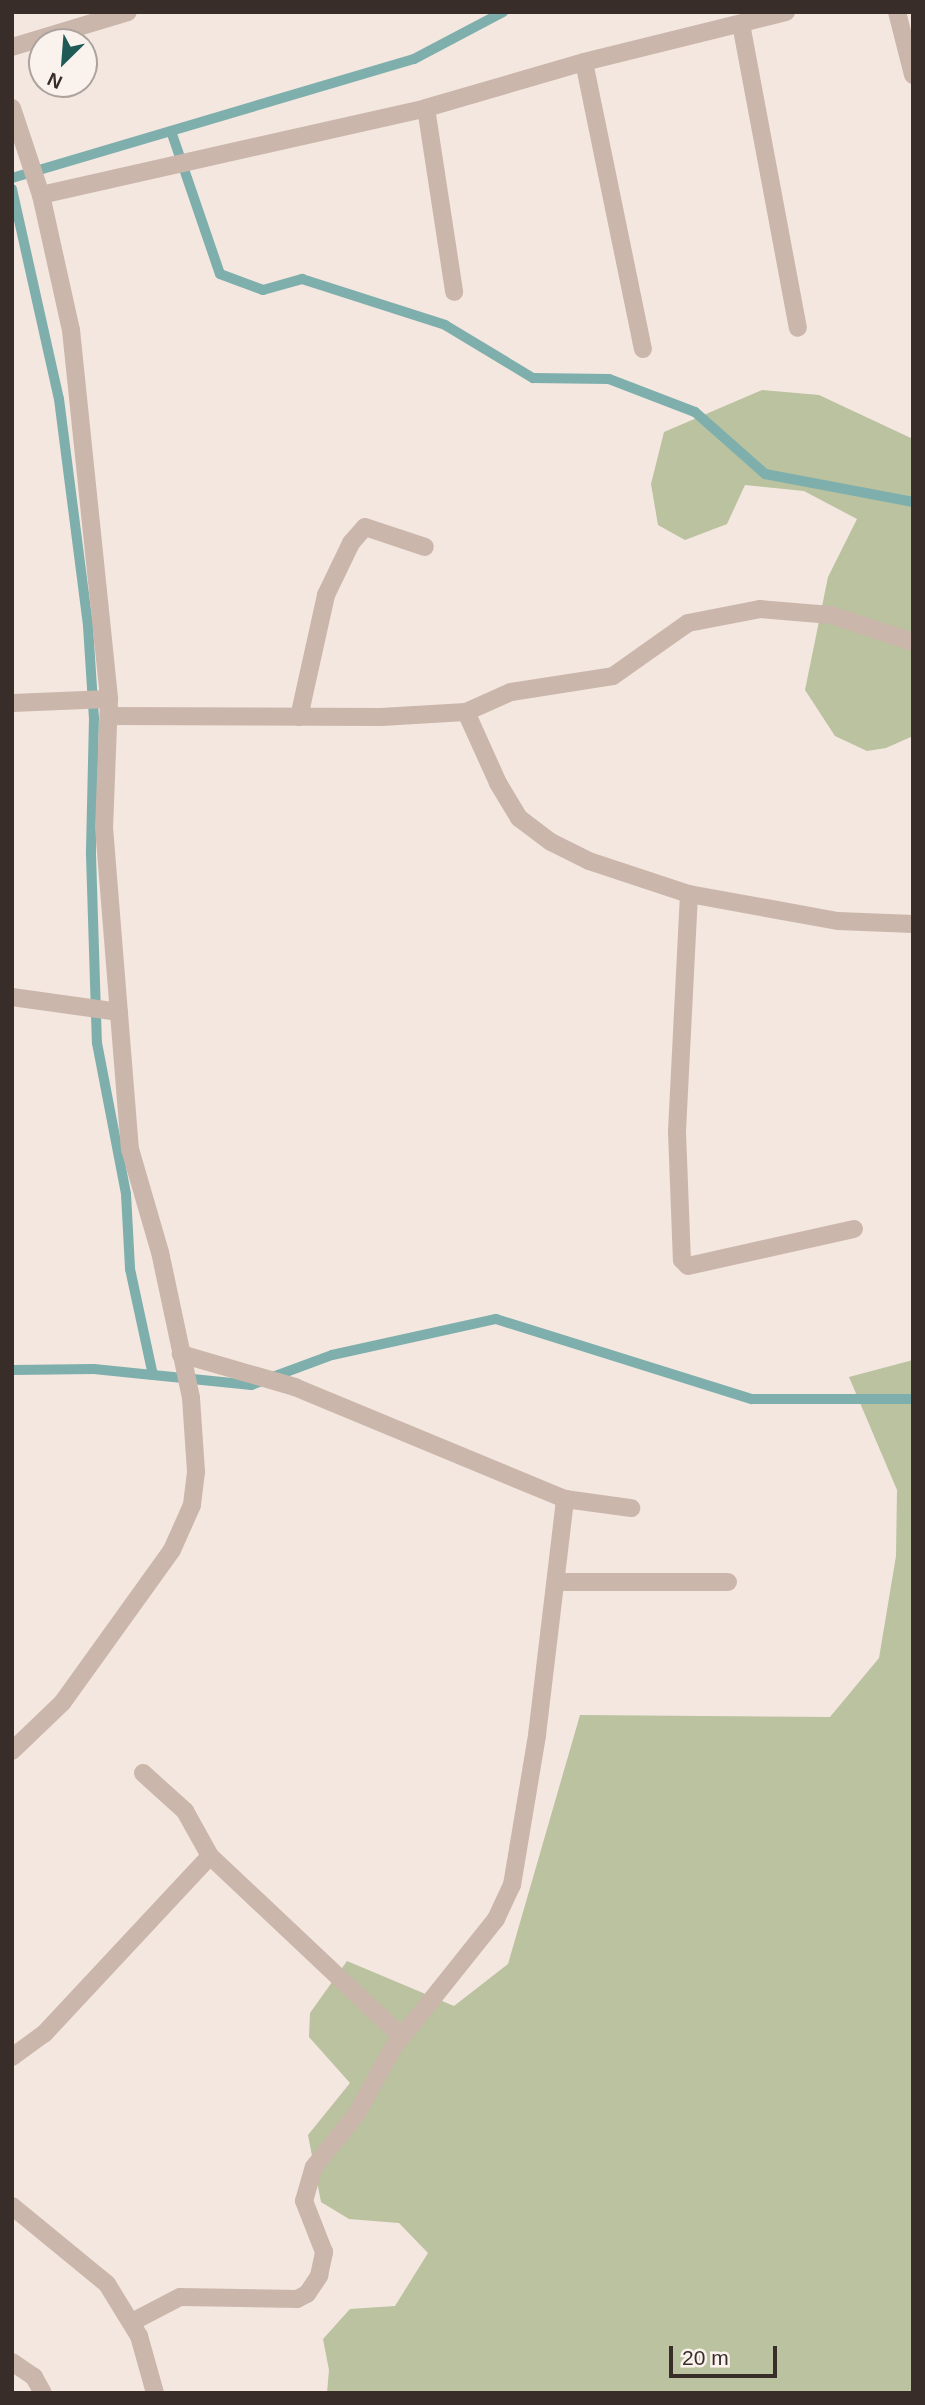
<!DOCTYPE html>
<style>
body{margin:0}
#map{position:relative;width:925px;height:2405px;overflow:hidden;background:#f3e7df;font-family:Helvetica,sans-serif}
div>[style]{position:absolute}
.green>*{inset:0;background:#bac29f}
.stream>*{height:10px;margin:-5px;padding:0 5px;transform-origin:5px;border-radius:5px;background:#7eafac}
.minor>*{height:18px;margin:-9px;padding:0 9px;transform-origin:9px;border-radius:9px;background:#cbb6ab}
.tertiary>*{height:18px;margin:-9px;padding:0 9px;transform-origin:9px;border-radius:9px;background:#cbb6ab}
span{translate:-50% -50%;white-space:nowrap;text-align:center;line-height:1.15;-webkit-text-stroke:5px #faf2ec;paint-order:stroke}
.frame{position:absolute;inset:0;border:14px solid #392d2a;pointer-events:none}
.north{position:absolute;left:28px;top:28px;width:70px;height:70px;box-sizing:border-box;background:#faf2ec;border:2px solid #ada39e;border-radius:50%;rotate:205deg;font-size:19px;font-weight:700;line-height:28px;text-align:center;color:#392d2a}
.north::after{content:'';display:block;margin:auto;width:24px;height:32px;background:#205a57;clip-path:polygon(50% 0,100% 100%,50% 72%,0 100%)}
.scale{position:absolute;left:669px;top:2346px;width:108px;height:32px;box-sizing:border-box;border:4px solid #392d2a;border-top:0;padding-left:9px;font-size:21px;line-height:24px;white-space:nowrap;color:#392d2a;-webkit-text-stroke:5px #faf2ec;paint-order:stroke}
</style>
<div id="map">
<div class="green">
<div style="clip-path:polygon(762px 390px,819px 395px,913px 439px,913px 736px,886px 748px,867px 751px,835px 736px,805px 690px,828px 577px,857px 519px,804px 491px,745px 485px,727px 524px,685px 540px,658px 525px,651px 484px,664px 432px)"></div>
<div style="clip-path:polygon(913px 1360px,913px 2393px,327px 2393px,329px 2370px,323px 2339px,350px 2309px,395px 2306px,428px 2253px,399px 2223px,349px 2219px,321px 2202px,308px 2135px,350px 2083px,309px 2037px,310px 2013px,347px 1961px,454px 2006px,508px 1964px,580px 1715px,830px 1717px,879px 1658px,896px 1556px,897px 1490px,849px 1377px)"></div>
</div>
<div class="stream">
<div style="left:171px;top:131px;width:151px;rotate:71.1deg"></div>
<div style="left:220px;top:274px;width:46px;rotate:20.4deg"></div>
<div style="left:263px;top:290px;width:41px;rotate:-15.8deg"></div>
<div style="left:302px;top:279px;width:150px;rotate:17.8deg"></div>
<div style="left:445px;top:325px;width:103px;rotate:31.1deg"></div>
<div style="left:533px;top:378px;width:76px;rotate:0.8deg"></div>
<div style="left:609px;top:379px;width:92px;rotate:21deg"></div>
<div style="left:695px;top:412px;width:94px;rotate:41.5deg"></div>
<div style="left:765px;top:474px;width:151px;rotate:10.7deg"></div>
<div style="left:12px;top:178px;width:419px;rotate:-16.5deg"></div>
<div style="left:414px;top:59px;width:101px;rotate:-27.8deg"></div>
<div style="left:12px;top:189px;width:215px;rotate:77.4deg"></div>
<div style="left:59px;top:399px;width:229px;rotate:82.7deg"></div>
<div style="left:88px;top:626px;width:92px;rotate:86.3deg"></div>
<div style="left:94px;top:718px;width:137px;rotate:91.3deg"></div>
<div style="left:91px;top:855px;width:188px;rotate:88.2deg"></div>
<div style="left:97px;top:1043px;width:154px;rotate:79.1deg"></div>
<div style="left:126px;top:1194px;width:75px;rotate:86.9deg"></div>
<div style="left:130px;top:1269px;width:108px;rotate:77.8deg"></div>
<div style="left:153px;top:1375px;width:99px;rotate:5.8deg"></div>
<div style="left:251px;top:1385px;width:86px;rotate:-20.3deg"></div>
<div style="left:332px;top:1355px;width:168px;rotate:-12.4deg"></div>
<div style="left:496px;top:1319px;width:268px;rotate:17.4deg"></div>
<div style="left:752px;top:1399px;width:161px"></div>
<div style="left:12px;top:1370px;width:82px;rotate:-0.7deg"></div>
<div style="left:94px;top:1369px;width:59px;rotate:5.8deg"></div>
</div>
<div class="minor">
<div style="left:897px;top:12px;width:65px;rotate:75.7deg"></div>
<div style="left:741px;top:24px;width:309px;rotate:79.4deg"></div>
<div style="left:12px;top:47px;width:121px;rotate:-16.8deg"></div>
<div style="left:584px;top:62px;width:293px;rotate:78.4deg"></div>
<div style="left:426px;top:108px;width:186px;rotate:81.3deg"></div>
<div style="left:41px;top:195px;width:395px;rotate:-12.7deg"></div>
<div style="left:426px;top:108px;width:165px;rotate:-16.2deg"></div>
<div style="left:584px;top:62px;width:208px;rotate:-13.9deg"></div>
<div style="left:12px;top:703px;width:97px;rotate:-2.4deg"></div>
<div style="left:466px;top:712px;width:78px;rotate:65.7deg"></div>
<div style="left:498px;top:783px;width:41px;rotate:59deg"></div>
<div style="left:519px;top:818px;width:40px;rotate:37deg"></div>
<div style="left:551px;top:842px;width:42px;rotate:26.6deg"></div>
<div style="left:589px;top:861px;width:105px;rotate:18.3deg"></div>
<div style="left:689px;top:894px;width:151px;rotate:10.3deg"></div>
<div style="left:838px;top:921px;width:75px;rotate:2.3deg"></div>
<div style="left:109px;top:716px;width:272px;rotate:0.2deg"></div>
<div style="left:381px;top:717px;width:85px;rotate:-3.4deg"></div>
<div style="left:466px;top:712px;width:49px;rotate:-24deg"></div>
<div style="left:511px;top:692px;width:103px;rotate:-8.9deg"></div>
<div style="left:613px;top:676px;width:92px;rotate:-35.2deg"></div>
<div style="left:688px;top:623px;width:73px;rotate:-11deg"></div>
<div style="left:760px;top:609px;width:71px;rotate:4.8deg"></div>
<div style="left:831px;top:615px;width:86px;rotate:18.2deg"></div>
<div style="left:299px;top:717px;width:125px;rotate:-77.5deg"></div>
<div style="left:326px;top:595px;width:58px;rotate:-64.3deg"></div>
<div style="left:351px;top:543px;width:21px;rotate:-49deg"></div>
<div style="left:365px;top:527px;width:63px;rotate:18.4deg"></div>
<div style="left:689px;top:894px;width:238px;rotate:92.9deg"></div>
<div style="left:677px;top:1132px;width:128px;rotate:87.8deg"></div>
<div style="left:682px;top:1260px;width:8px;rotate:45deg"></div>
<div style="left:688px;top:1266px;width:170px;rotate:-12.6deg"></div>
<div style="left:12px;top:997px;width:108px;rotate:8deg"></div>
<div style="left:565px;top:1499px;width:67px;rotate:7.8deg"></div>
<div style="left:557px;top:1582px;width:171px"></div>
<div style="left:143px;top:1773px;width:57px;rotate:42.1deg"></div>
<div style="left:185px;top:1811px;width:51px;rotate:60.9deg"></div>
<div style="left:12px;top:2057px;width:39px;rotate:-36deg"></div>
<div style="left:44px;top:2034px;width:243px;rotate:-47deg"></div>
<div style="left:210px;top:1856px;width:264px;rotate:43.3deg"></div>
<div style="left:12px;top:2206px;width:123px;rotate:39.4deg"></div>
<div style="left:107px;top:2284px;width:61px;rotate:58.4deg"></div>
<div style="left:139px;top:2336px;width:59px;rotate:74.3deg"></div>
<div style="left:132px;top:2322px;width:54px;rotate:-27.5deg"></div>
<div style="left:180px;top:2297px;width:117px;rotate:1deg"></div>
<div style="left:297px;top:2299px;width:11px;rotate:-27deg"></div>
<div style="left:307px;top:2294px;width:22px;rotate:-56deg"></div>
<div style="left:319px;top:2276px;width:25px;rotate:-78deg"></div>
<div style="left:324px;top:2252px;width:55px;rotate:-111.4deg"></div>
<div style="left:304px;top:2201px;width:35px;rotate:-74deg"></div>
<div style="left:314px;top:2167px;width:67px;rotate:-51.1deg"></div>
<div style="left:356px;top:2115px;width:77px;rotate:-61.1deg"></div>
<div style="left:393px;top:2048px;width:165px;rotate:-51.4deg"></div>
<div style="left:496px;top:1919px;width:38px;rotate:-65deg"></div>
<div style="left:512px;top:1885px;width:152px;rotate:-80.5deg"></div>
<div style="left:537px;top:1735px;width:238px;rotate:-83.2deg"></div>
<div style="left:565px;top:1499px;width:292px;rotate:-157.5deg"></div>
<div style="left:295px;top:1387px;width:119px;rotate:-163.9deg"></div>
<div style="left:12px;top:2362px;width:27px;rotate:34deg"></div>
<div style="left:34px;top:2377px;width:18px;rotate:61deg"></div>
</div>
<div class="tertiary">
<div style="left:12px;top:108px;width:92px;rotate:71.6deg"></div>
<div style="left:41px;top:195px;width:138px;rotate:77.5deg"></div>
<div style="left:71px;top:330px;width:371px;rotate:84.1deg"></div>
<div style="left:109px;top:699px;width:128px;rotate:92.2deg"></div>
<div style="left:104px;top:827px;width:323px;rotate:85.4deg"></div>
<div style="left:130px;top:1149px;width:107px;rotate:73.8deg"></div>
<div style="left:160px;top:1252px;width:149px;rotate:78deg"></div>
<div style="left:191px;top:1398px;width:74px;rotate:86.1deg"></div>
<div style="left:196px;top:1472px;width:33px;rotate:97deg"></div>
<div style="left:192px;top:1505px;width:49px;rotate:114deg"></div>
<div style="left:172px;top:1550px;width:188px;rotate:125.7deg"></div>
<div style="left:62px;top:1703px;width:69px;rotate:136.2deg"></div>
</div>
<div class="frame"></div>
<div class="north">N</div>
<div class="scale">20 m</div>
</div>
